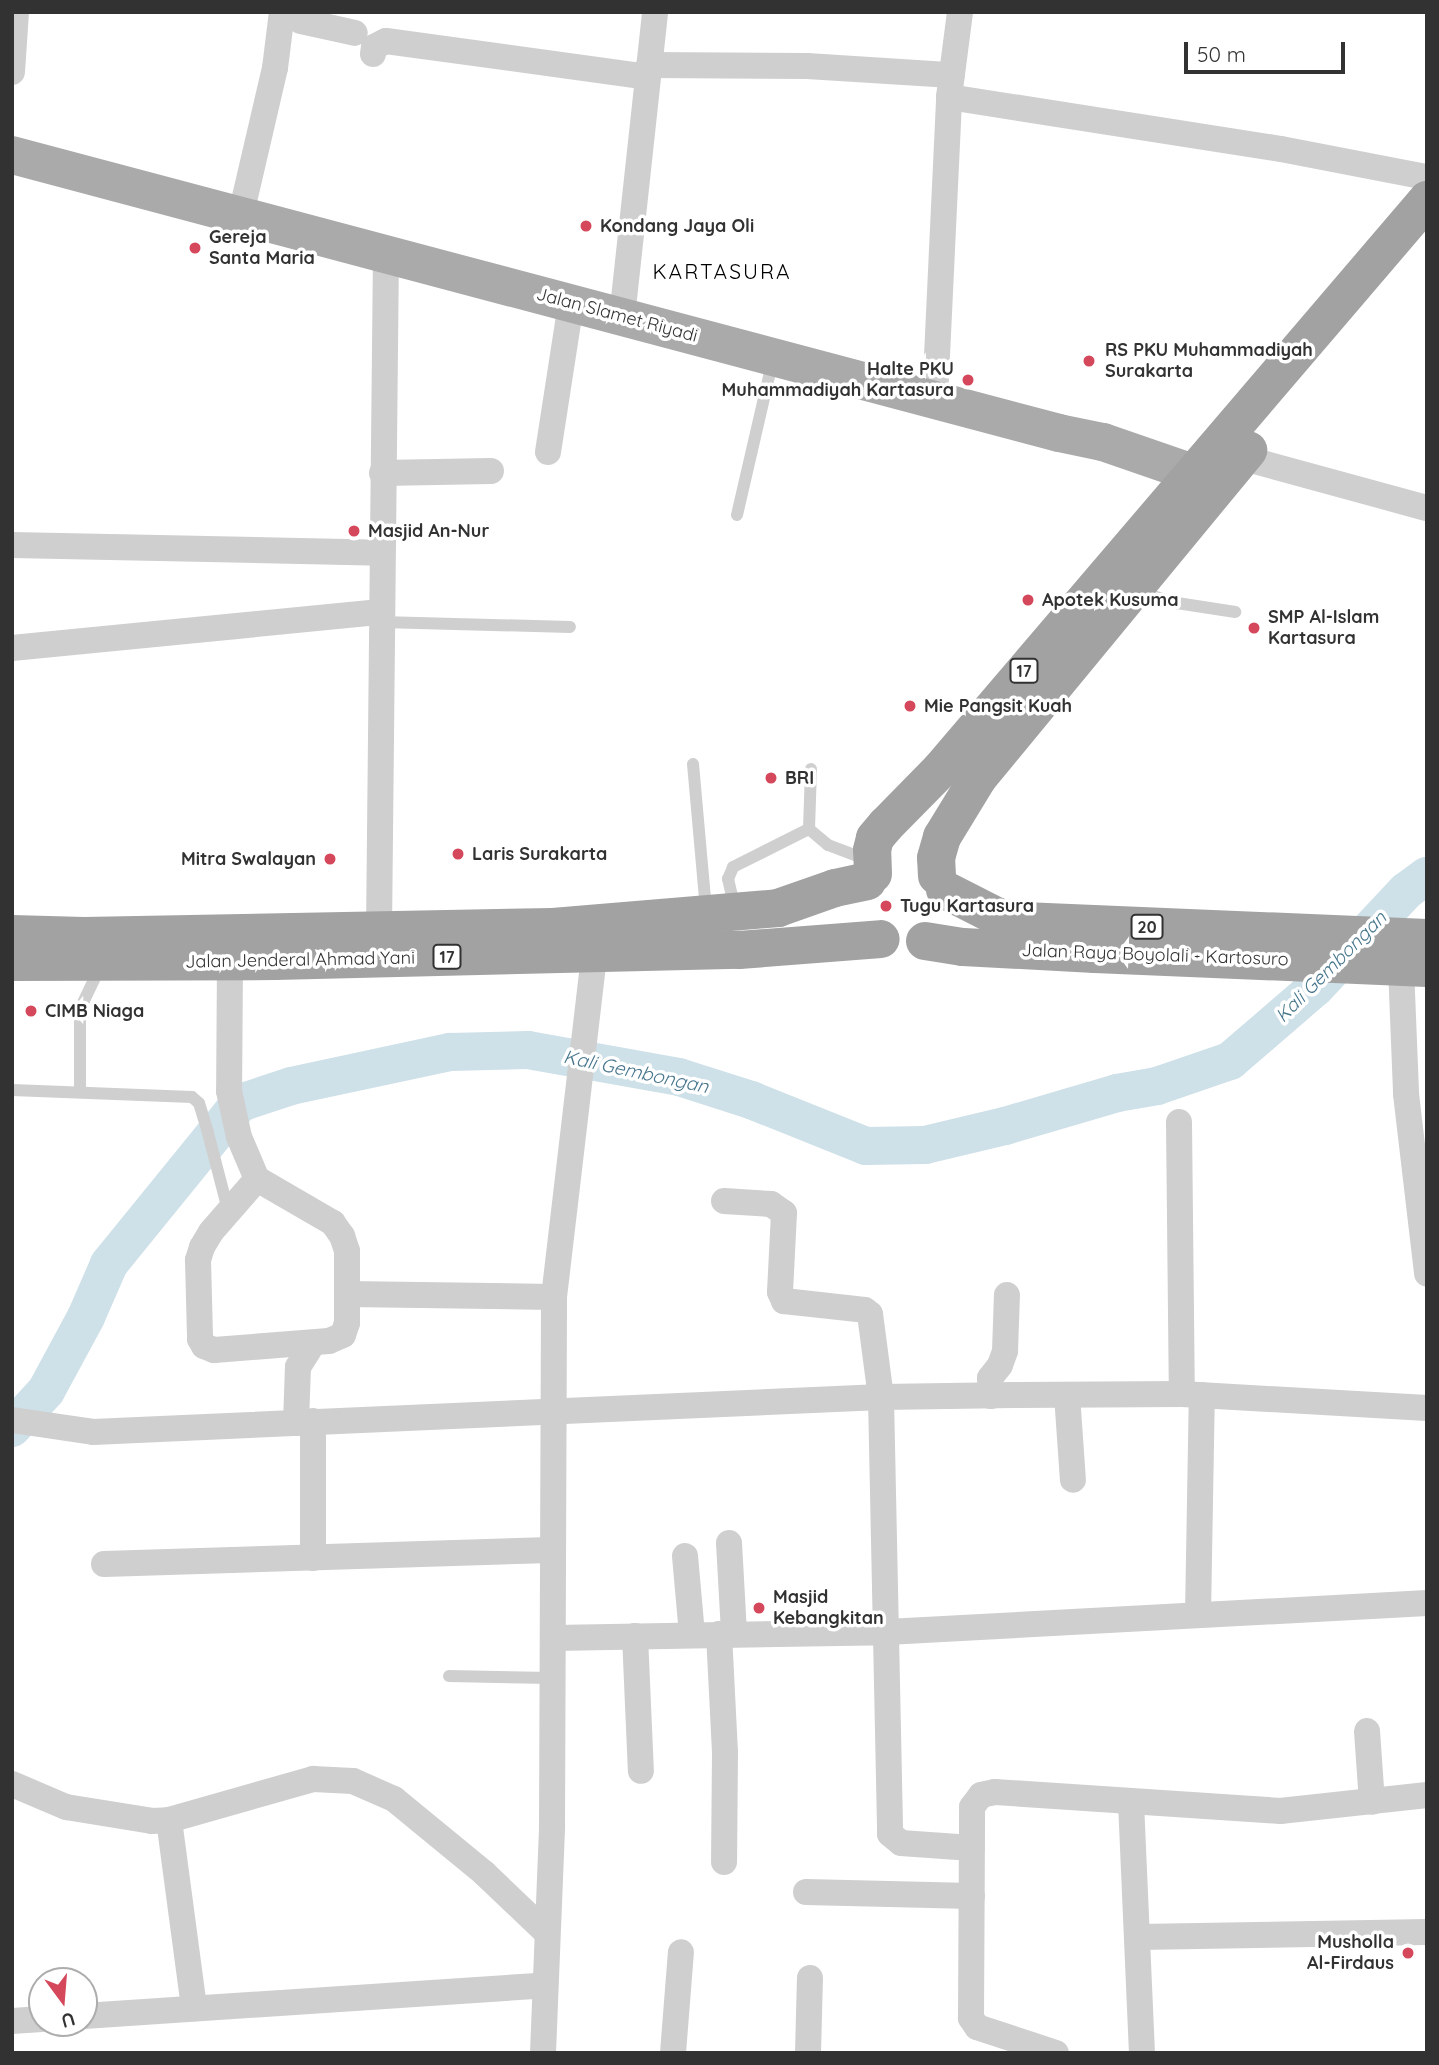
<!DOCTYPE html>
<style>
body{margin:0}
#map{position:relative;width:1439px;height:2065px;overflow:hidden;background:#fff;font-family:Quicksand,sans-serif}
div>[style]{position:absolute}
.river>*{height:38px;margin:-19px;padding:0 19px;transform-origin:19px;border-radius:19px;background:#cee0e8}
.service>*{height:12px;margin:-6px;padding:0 6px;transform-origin:6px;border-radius:6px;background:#cfcfcf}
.minor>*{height:26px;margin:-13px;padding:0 13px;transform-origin:13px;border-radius:13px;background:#cfcfcf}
.primary>*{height:38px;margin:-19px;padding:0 19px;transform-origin:19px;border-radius:19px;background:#aaa}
.trunk>*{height:38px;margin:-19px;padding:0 19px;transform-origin:19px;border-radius:19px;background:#a2a2a2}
.dots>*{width:19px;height:19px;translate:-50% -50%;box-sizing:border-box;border:4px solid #fff;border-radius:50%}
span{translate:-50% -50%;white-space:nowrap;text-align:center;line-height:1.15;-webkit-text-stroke:7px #fff;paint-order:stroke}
.shield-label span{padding:2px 5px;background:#fff;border:2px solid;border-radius:5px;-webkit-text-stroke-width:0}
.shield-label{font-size:16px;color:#323232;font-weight:700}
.poi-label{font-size:18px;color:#323232;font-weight:700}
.left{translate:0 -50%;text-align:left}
.right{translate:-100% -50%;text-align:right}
.street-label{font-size:18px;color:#323232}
.water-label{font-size:19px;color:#47768d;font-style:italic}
.quarter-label{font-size:21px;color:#000;letter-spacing:2px}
.frame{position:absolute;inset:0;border:14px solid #323232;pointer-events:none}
.north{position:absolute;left:28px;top:1967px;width:70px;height:70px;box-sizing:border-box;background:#fff;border:2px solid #adadad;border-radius:50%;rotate:164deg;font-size:19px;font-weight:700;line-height:28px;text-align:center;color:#323232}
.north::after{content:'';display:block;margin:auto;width:24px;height:32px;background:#d5485b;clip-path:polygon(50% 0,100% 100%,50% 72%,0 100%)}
.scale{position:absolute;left:1184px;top:42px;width:161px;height:32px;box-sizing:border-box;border:4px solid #323232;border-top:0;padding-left:9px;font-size:21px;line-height:24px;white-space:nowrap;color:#323232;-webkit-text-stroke:5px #fff;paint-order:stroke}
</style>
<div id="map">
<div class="river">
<div style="left:12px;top:1428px;width:50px;rotate:-47.4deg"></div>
<div style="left:46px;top:1391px;width:84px;rotate:-61.6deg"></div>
<div style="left:86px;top:1317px;width:58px;rotate:-66.5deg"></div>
<div style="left:109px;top:1264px;width:208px;rotate:-50.9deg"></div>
<div style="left:240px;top:1103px;width:54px;rotate:-18.4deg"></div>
<div style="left:291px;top:1086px;width:163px;rotate:-12.1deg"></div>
<div style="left:450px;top:1052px;width:78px;rotate:-1.5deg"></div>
<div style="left:528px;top:1050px;width:153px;rotate:10.1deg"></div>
<div style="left:679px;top:1077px;width:76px;rotate:17.7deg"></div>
<div style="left:751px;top:1100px;width:124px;rotate:21.8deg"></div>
<div style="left:866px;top:1146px;width:59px;rotate:-1deg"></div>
<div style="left:925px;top:1145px;width:82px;rotate:-13.4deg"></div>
<div style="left:1005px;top:1126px;width:117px;rotate:-16.4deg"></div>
<div style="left:1117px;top:1093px;width:41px;rotate:-9.9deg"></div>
<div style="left:1157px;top:1086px;width:77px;rotate:-18.9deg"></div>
<div style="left:1230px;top:1061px;width:112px;rotate:-40.7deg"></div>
<div style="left:1315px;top:988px;width:133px;rotate:-46.8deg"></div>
<div style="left:1406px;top:891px;width:26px;rotate:-36deg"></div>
</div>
<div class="service">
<div style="left:737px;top:515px;width:160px;rotate:-77deg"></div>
<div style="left:1140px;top:592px;width:39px;rotate:17deg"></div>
<div style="left:1177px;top:603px;width:59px;rotate:8.8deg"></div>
<div style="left:381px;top:622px;width:189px;rotate:1.5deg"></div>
<div style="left:693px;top:764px;width:148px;rotate:84.9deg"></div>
<div style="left:811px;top:769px;width:60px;rotate:91.9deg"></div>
<div style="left:809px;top:829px;width:25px;rotate:40deg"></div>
<div style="left:828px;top:845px;width:43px;rotate:20.6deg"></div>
<div style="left:735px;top:909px;width:31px;rotate:-103deg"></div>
<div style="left:728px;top:879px;width:13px;rotate:-67deg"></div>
<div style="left:733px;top:867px;width:85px;rotate:-26.6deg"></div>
<div style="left:12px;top:1090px;width:180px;rotate:2.2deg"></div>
<div style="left:192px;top:1097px;width:9px;rotate:41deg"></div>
<div style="left:199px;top:1103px;width:31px;rotate:73deg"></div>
<div style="left:208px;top:1133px;width:80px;rotate:75.4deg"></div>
<div style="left:80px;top:1090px;width:81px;rotate:-90deg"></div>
<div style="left:80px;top:1009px;width:47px;rotate:-64.5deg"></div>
<div style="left:449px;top:1676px;width:104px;rotate:1.1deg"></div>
</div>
<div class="minor">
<div style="left:294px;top:12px;width:11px;rotate:52deg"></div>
<div style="left:301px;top:21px;width:55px;rotate:12.5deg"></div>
<div style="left:373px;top:54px;width:7px;rotate:-82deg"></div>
<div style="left:374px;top:47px;width:13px;rotate:-27deg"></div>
<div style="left:386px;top:41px;width:264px;rotate:7.8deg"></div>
<div style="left:649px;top:65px;width:158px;rotate:0.4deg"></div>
<div style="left:807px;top:66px;width:145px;rotate:3.6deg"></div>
<div style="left:12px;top:72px;width:60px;rotate:-86.2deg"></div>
<div style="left:949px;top:97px;width:336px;rotate:8.9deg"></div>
<div style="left:1281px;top:149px;width:149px;rotate:10.9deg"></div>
<div style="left:241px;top:214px;width:150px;rotate:-76.9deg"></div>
<div style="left:275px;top:68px;width:56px;rotate:-82.9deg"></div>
<div style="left:622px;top:317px;width:307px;rotate:-83.8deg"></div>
<div style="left:935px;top:398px;width:301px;rotate:-87.3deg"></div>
<div style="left:949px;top:97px;width:86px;rotate:-82.6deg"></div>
<div style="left:548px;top:452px;width:151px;rotate:-81.2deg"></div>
<div style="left:1229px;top:454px;width:205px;rotate:15.3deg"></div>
<div style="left:382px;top:473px;width:109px;rotate:-1.1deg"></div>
<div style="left:12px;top:545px;width:369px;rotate:1.2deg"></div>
<div style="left:12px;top:648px;width:370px;rotate:-5.6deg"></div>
<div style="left:379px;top:931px;width:678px;rotate:-89.41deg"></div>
<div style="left:230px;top:961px;width:130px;rotate:90.4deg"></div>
<div style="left:229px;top:1091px;width:47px;rotate:77.7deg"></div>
<div style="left:239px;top:1137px;width:46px;rotate:66.8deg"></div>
<div style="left:257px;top:1179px;width:70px;rotate:131deg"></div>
<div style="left:211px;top:1232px;width:17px;rotate:121deg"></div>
<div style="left:202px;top:1247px;width:14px;rotate:107deg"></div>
<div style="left:198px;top:1260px;width:79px;rotate:88.5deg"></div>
<div style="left:200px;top:1339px;width:8px;rotate:60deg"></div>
<div style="left:204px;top:1346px;width:11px;rotate:22deg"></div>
<div style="left:214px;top:1350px;width:115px;rotate:-4.5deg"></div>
<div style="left:329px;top:1341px;width:15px;rotate:-23deg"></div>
<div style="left:343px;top:1335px;width:13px;rotate:-72deg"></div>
<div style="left:347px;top:1323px;width:72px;rotate:-90deg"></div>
<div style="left:347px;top:1251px;width:16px;rotate:-108deg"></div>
<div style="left:342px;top:1236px;width:16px;rotate:-125deg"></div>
<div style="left:333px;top:1223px;width:88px;rotate:-149.9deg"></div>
<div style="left:1401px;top:967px;width:127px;rotate:87.7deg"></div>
<div style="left:1406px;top:1094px;width:181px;rotate:83.3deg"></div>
<div style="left:1179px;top:1122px;width:272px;rotate:89.4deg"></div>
<div style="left:724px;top:1201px;width:47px;rotate:3.7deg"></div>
<div style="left:771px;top:1204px;width:16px;rotate:35deg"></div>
<div style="left:784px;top:1213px;width:79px;rotate:92.9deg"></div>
<div style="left:780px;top:1292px;width:10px;rotate:66deg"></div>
<div style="left:784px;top:1301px;width:81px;rotate:6.3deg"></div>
<div style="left:865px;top:1310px;width:6px;rotate:39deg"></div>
<div style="left:870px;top:1314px;width:84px;rotate:82.5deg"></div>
<div style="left:881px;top:1397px;width:437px;rotate:88.8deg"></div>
<div style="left:890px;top:1834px;width:14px;rotate:39deg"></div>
<div style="left:901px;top:1843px;width:71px;rotate:4deg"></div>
<div style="left:347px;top:1294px;width:207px;rotate:0.8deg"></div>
<div style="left:1067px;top:1395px;width:85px;rotate:86deg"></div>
<div style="left:991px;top:1396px;width:18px;rotate:-93deg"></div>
<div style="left:990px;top:1378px;width:16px;rotate:-52deg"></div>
<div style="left:1000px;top:1365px;width:15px;rotate:-70deg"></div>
<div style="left:1005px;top:1351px;width:56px;rotate:-88deg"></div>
<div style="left:12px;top:1420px;width:82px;rotate:8.4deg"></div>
<div style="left:93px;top:1432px;width:789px;rotate:-2.54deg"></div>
<div style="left:881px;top:1397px;width:133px;rotate:-0.9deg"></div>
<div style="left:1014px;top:1395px;width:168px;rotate:-0.3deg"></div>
<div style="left:1182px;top:1394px;width:245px;rotate:3.3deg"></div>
<div style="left:313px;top:1421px;width:137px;rotate:90deg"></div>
<div style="left:296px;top:1423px;width:56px;rotate:-88deg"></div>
<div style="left:298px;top:1367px;width:28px;rotate:-58deg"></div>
<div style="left:729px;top:1543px;width:90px;rotate:86.8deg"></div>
<div style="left:685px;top:1556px;width:78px;rotate:84.9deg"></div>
<div style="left:104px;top:1564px;width:447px;rotate:-1.8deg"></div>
<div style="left:1198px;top:1615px;width:220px;rotate:-89deg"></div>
<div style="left:719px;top:1634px;width:118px;rotate:87.1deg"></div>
<div style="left:725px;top:1752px;width:110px;rotate:90.5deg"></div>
<div style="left:635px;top:1636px;width:135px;rotate:87.5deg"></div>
<div style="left:554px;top:1638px;width:333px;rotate:-1deg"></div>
<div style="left:887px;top:1632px;width:541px;rotate:-3.07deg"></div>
<div style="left:1367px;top:1731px;width:71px;rotate:86deg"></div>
<div style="left:12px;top:1784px;width:59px;rotate:23.1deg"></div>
<div style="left:66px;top:1807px;width:87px;rotate:9.2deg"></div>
<div style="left:152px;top:1821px;width:17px;rotate:-3deg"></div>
<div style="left:169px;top:1820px;width:150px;rotate:-15.9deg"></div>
<div style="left:313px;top:1779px;width:40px;rotate:2.9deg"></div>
<div style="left:353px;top:1781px;width:45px;rotate:23.7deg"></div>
<div style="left:394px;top:1799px;width:117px;rotate:39.4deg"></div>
<div style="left:484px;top:1873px;width:86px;rotate:43.6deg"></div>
<div style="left:1131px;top:1802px;width:251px;rotate:87.5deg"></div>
<div style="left:169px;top:1820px;width:190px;rotate:82.4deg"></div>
<div style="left:806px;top:1892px;width:166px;rotate:1.4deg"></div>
<div style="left:1138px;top:1937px;width:289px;rotate:-1deg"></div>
<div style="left:84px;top:2016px;width:462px;rotate:-3.8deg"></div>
<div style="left:12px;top:2021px;width:30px;rotate:-4deg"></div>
<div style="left:543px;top:2053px;width:227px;rotate:-87.7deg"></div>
<div style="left:552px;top:1826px;width:529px;rotate:-89.78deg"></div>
<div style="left:554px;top:1297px;width:345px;rotate:-83.3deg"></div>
<div style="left:673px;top:2053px;width:101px;rotate:-85.5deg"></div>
<div style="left:808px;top:2053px;width:75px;rotate:-88.5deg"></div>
<div style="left:1056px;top:2053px;width:83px;rotate:-161.8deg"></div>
<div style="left:977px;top:2027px;width:11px;rotate:-124deg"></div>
<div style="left:971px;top:2018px;width:211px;rotate:-89.7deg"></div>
<div style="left:972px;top:1807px;width:15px;rotate:-53deg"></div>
<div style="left:981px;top:1795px;width:14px;rotate:-12deg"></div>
<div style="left:995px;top:1792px;width:286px;rotate:3.8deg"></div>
<div style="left:1280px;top:1811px;width:148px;rotate:-6.2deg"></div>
</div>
<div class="primary">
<div style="left:12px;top:155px;width:1083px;rotate:14.87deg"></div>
<div style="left:1059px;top:433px;width:45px;rotate:11.6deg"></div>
<div style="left:1103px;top:442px;width:95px;rotate:19deg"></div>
<div style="left:1193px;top:473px;width:27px;rotate:27deg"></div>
</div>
<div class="trunk">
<div style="left:873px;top:874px;width:24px;rotate:-92deg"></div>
<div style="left:872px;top:850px;width:12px;rotate:-76deg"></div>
<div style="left:875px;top:838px;width:17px;rotate:-50deg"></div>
<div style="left:886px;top:825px;width:77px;rotate:-45.5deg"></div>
<div style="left:940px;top:770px;width:750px;rotate:-49.49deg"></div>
<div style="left:937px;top:876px;width:18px;rotate:-93deg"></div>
<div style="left:936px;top:858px;width:22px;rotate:-74deg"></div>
<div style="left:942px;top:837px;width:69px;rotate:-58.6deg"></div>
<div style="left:978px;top:778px;width:425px;rotate:-50.5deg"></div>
<div style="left:945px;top:890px;width:59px;rotate:27deg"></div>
<div style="left:998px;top:917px;width:25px;rotate:9deg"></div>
<div style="left:1023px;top:921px;width:404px;rotate:2.4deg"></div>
<div style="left:12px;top:934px;width:72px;rotate:1.6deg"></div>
<div style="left:84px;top:936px;width:469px;rotate:-1.1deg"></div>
<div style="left:553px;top:927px;width:226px;rotate:-4.8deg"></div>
<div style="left:778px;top:908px;width:60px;rotate:-19.3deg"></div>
<div style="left:835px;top:888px;width:33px;rotate:-12deg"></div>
<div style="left:925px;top:941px;width:38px;rotate:9deg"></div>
<div style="left:963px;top:947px;width:132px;rotate:3deg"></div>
<div style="left:1095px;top:954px;width:332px;rotate:2.4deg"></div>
<div style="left:12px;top:962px;width:263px;rotate:-0.2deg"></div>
<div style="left:275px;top:961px;width:464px;rotate:-1.4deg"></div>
<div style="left:739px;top:950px;width:142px;rotate:-4.4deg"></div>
</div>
<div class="dots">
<div style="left:586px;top:226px;background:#d5485b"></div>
<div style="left:195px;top:248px;background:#d5485b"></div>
<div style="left:1089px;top:361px;background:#d5485b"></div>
<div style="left:968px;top:380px;background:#d5485b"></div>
<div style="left:354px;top:531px;background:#d5485b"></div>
<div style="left:1028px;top:600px;background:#d5485b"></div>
<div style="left:1254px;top:628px;background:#d5485b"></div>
<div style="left:910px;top:706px;background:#d5485b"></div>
<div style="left:771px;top:778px;background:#d5485b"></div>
<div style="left:458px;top:854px;background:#d5485b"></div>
<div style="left:330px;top:859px;background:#d5485b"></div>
<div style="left:886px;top:906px;background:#d5485b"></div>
<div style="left:31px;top:1011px;background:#d5485b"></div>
<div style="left:759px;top:1608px;background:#d5485b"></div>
<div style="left:1408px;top:1953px;background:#d5485b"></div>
</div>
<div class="shield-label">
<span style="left:1024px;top:671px">17</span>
<span style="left:1147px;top:927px">20</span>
<span style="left:447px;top:957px">17</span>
</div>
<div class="poi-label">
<span class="left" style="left:600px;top:226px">Kondang Jaya Oli</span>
<span class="left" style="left:209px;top:248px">Gereja<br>Santa Maria</span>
<span class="left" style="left:1105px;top:361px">RS PKU Muhammadiyah<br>Surakarta</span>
<span class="right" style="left:954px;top:380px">Halte PKU<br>Muhammadiyah Kartasura</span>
<span class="left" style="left:368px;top:531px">Masjid An-Nur</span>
<span class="left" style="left:1042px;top:600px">Apotek Kusuma</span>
<span class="left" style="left:1268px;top:628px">SMP Al-Islam<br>Kartasura</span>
<span class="left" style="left:924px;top:706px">Mie Pangsit Kuah</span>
<span class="left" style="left:785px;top:778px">BRI</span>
<span class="left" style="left:472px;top:854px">Laris Surakarta</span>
<span class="right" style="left:316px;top:859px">Mitra Swalayan</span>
<span class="left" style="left:900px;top:906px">Tugu Kartasura</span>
<span class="left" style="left:45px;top:1011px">CIMB Niaga</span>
<span class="left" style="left:773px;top:1608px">Masjid<br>Kebangkitan</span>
<span class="right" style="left:1394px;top:1953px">Musholla<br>Al-Firdaus</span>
</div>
<div class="street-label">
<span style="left:617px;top:315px;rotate:15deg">Jalan Slamet Riyadi</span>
<span style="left:1155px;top:955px;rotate:2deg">Jalan Raya Boyolali - Kartosuro</span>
<span style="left:300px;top:960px;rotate:-1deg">Jalan Jenderal Ahmad Yani</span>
</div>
<div class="water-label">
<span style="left:1331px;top:967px;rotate:-45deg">Kali Gembongan</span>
<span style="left:636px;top:1072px;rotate:12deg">Kali Gembongan</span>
</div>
<div class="quarter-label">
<span style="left:722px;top:271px">KARTASURA</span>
</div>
<div class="frame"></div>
<div class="north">U</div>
<div class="scale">50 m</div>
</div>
